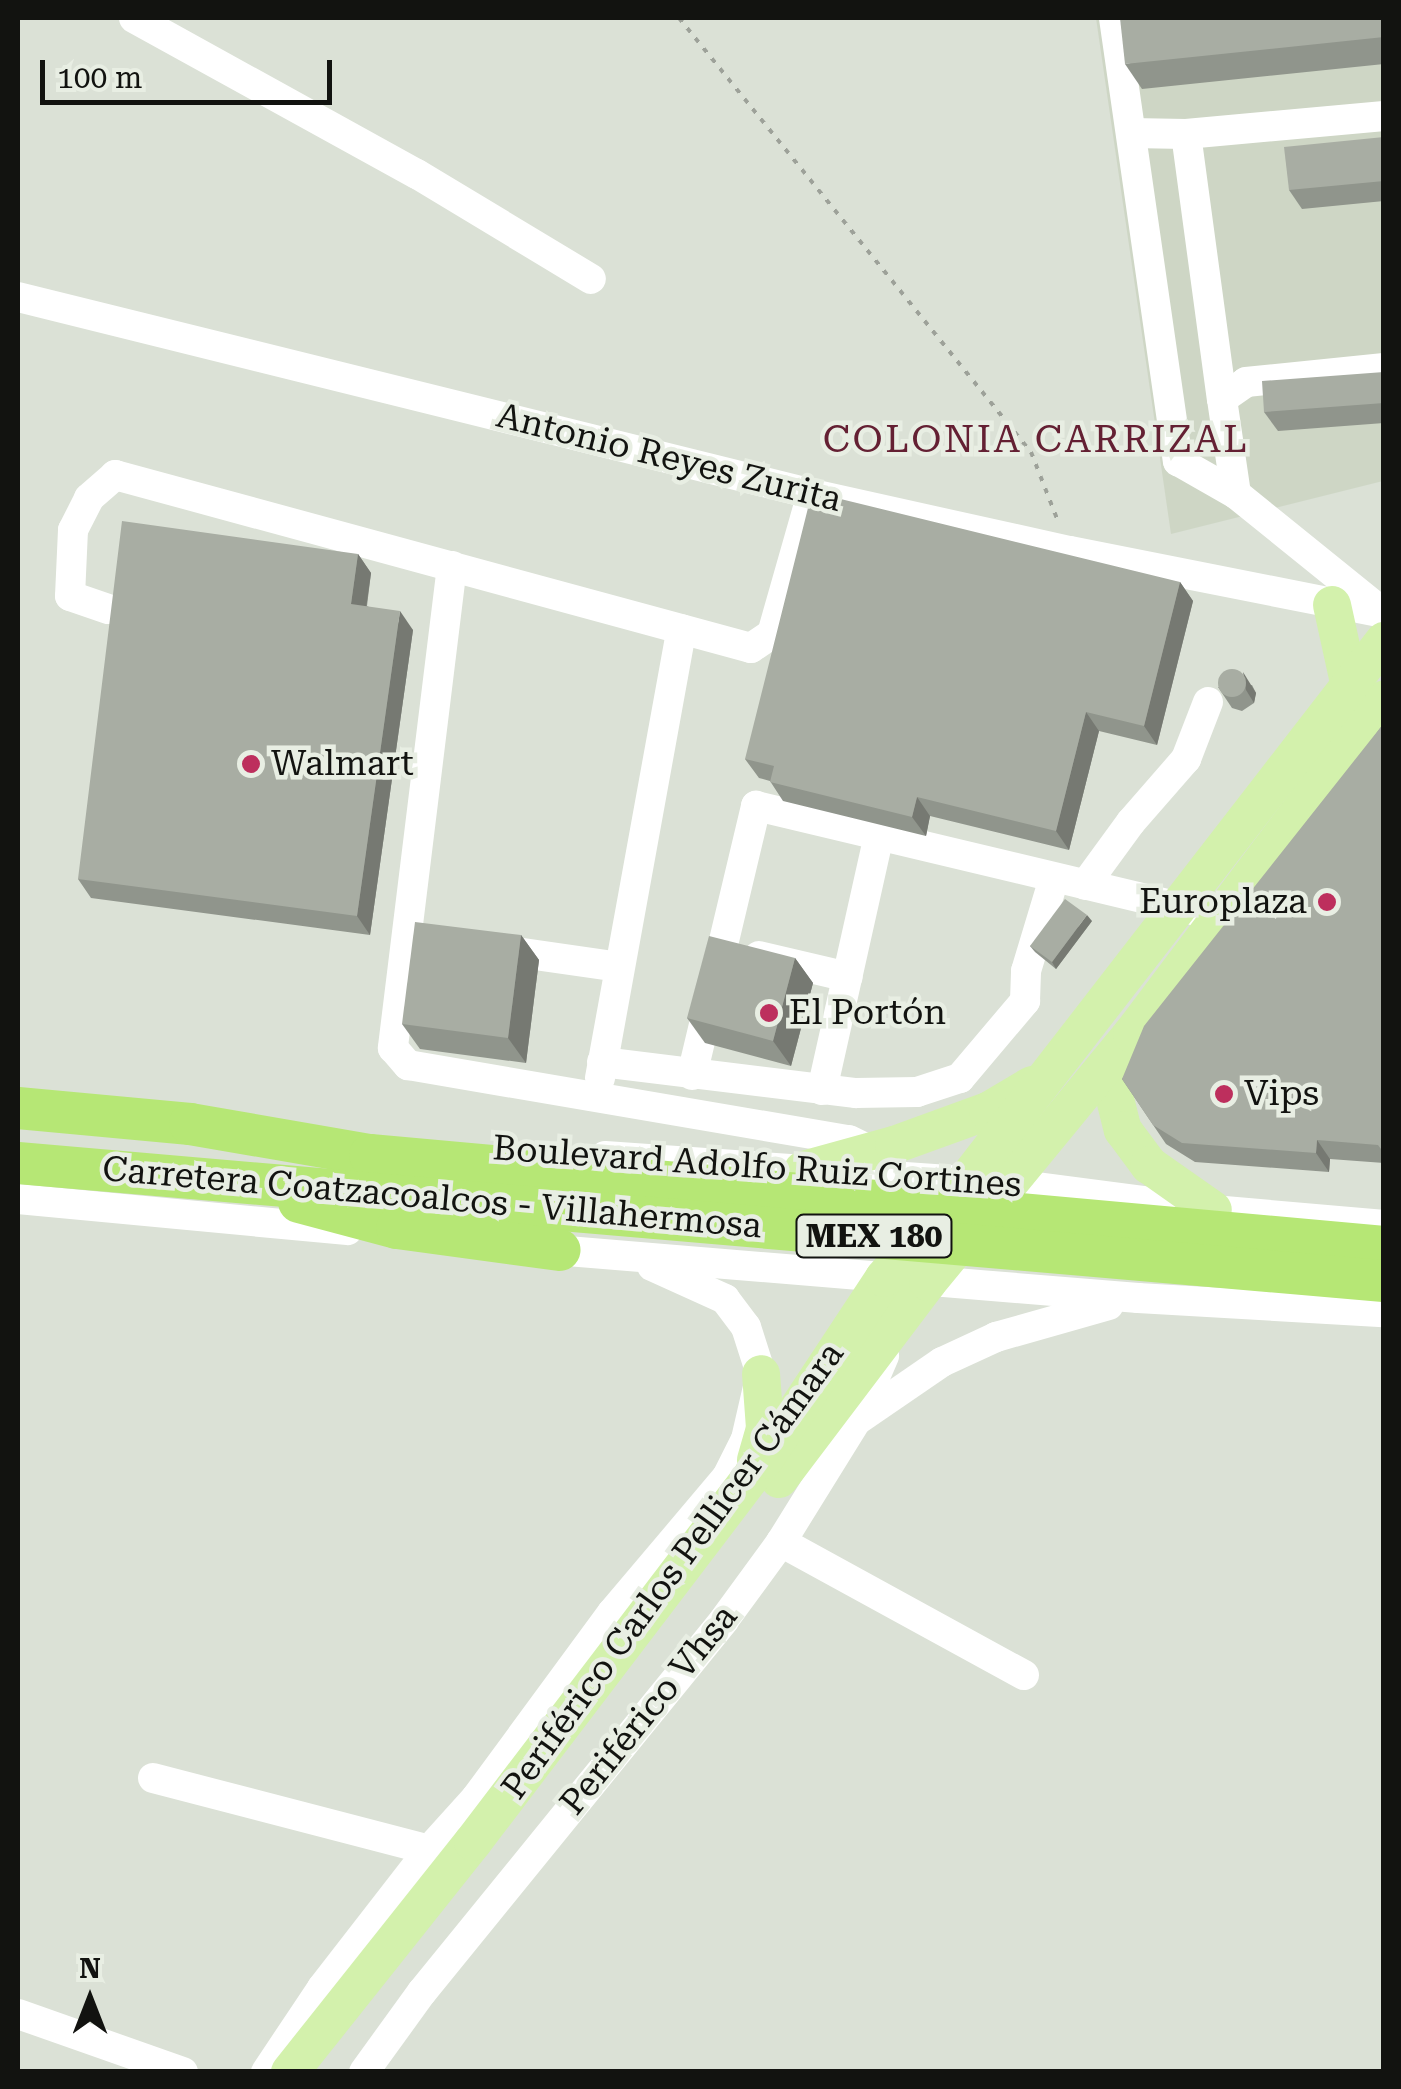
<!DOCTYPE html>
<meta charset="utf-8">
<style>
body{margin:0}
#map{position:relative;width:1401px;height:2089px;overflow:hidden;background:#dbe1d6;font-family:"Roboto Serif",serif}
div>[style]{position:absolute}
.built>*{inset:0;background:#ced6c5}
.path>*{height:4px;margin-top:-2px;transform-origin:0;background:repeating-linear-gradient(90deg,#9da199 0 5px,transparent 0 13px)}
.minor>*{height:30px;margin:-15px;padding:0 15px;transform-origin:15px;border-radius:15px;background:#fff}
.major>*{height:38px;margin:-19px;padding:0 19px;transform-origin:19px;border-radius:19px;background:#d3f1ac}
.highway>*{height:42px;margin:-21px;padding:0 21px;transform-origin:21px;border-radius:21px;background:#b6e775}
.wall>*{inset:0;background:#90958c}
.shaded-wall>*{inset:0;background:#767972}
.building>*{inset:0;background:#a8ada3}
.round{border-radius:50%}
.dots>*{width:28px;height:28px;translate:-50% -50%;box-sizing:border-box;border:5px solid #e8eee3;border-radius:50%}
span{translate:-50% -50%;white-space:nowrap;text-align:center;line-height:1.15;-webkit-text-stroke:9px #e8eee3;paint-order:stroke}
.shield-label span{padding:2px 8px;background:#e8eee3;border:2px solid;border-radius:8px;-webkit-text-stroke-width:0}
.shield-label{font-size:32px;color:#121310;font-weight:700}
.street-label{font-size:35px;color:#121310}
.poi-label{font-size:35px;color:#121310}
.left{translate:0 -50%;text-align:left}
.right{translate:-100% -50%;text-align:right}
.neighbourhood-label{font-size:38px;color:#642033;letter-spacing:2.5px}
.frame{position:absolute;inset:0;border:20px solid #121310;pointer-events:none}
.north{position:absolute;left:40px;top:1949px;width:100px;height:100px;-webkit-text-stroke:8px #e8eee3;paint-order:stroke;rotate:0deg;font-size:28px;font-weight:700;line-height:40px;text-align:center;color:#121310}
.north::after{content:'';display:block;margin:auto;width:35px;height:45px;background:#121310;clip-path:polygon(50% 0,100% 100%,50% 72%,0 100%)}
.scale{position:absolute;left:40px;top:60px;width:292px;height:45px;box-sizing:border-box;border:5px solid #121310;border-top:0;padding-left:12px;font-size:30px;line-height:35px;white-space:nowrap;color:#121310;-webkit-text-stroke:8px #e8eee3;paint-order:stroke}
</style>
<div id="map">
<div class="built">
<div style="clip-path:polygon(1096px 18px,1383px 18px,1383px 481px,1171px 534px)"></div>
</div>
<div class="path">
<div style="left:679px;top:18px;width:559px;rotate:50.96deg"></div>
<div style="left:1031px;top:452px;width:77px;rotate:68.7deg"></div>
</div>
<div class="minor">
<div style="left:134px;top:18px;width:323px;rotate:28.9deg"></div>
<div style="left:417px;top:174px;width:203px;rotate:31.1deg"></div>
<div style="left:1114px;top:18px;width:448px;rotate:81.8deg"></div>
<div style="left:1178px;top:461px;width:67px;rotate:29.6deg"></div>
<div style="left:1236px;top:494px;width:186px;rotate:38.9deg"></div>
<div style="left:1131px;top:133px;width:55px;rotate:1deg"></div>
<div style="left:1186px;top:134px;width:267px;rotate:82.3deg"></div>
<div style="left:1186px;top:134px;width:199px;rotate:-5.2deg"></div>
<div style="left:18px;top:297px;width:818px;rotate:13.93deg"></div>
<div style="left:812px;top:494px;width:264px;rotate:12.5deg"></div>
<div style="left:1070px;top:551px;width:320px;rotate:11.2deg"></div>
<div style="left:1236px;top:494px;width:96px;rotate:-98.4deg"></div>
<div style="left:1222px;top:399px;width:29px;rotate:-35deg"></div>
<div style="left:1246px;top:382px;width:139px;rotate:-5.8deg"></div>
<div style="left:452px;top:566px;width:486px;rotate:97deg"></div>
<div style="left:393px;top:1048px;width:23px;rotate:49deg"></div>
<div style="left:408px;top:1065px;width:447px;rotate:9.7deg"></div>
<div style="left:849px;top:1140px;width:25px;rotate:26deg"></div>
<div style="left:108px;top:609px;width:40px;rotate:-161.1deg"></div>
<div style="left:70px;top:596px;width:66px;rotate:-87.4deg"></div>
<div style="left:73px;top:530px;width:36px;rotate:-63deg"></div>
<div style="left:89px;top:498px;width:35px;rotate:-41deg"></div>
<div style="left:115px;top:475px;width:659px;rotate:15.22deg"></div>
<div style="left:751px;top:648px;width:25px;rotate:-34deg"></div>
<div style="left:772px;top:634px;width:146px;rotate:-74.1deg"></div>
<div style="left:1085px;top:885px;width:78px;rotate:-53.9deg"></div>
<div style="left:1131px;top:822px;width:84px;rotate:-48.9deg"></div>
<div style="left:1186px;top:759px;width:61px;rotate:-68.9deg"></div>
<div style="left:494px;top:949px;width:126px;rotate:8.2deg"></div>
<div style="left:759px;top:956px;width:91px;rotate:13.3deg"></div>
<div style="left:602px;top:1062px;width:256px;rotate:7deg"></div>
<div style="left:856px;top:1093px;width:61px;rotate:-0.9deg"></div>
<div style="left:917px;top:1092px;width:45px;rotate:-18deg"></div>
<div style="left:960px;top:1078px;width:101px;rotate:-49.8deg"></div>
<div style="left:1025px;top:1001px;width:30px;rotate:-88deg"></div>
<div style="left:1026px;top:971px;width:97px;rotate:-73.2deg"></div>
<div style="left:692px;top:1075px;width:277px;rotate:-76.6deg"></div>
<div style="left:756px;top:806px;width:450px;rotate:13.4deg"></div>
<div style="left:600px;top:1078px;width:456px;rotate:-79.7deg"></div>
<div style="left:822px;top:1090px;width:260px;rotate:-77.4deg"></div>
<div style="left:605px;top:1156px;width:418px;rotate:4deg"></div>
<div style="left:1022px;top:1185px;width:193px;rotate:7.5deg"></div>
<div style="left:1213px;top:1210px;width:172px;rotate:5deg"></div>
<div style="left:18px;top:1199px;width:331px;rotate:5.4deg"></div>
<div style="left:543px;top:1249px;width:597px;rotate:4.71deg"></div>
<div style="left:1138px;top:1298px;width:246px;rotate:3.3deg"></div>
<div style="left:856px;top:1421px;width:104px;rotate:-34.5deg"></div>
<div style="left:942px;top:1362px;width:60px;rotate:-24.8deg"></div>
<div style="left:996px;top:1337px;width:117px;rotate:-15.8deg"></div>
<div style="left:781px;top:1542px;width:277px;rotate:28.7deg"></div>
<div style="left:153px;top:1778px;width:285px;rotate:14.6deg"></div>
<div style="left:18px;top:2014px;width:175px;rotate:19.4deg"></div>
<div style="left:266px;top:2072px;width:101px;rotate:-56.3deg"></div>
<div style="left:322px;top:1988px;width:175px;rotate:-52.2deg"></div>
<div style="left:429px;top:1850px;width:70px;rotate:-47.9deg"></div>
<div style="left:476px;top:1798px;width:230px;rotate:-53.7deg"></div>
<div style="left:612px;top:1613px;width:178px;rotate:-49.8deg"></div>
<div style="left:727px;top:1477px;width:42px;rotate:-63.4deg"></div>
<div style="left:746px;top:1439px;width:67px;rotate:-77deg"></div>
<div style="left:761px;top:1374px;width:49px;rotate:-107.7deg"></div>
<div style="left:746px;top:1327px;width:35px;rotate:-127deg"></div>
<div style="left:725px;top:1299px;width:80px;rotate:-155.7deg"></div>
<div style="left:364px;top:2072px;width:99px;rotate:-54.1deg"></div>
<div style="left:422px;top:1992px;width:479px;rotate:-50.9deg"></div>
<div style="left:724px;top:1620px;width:97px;rotate:-53.8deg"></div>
<div style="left:781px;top:1542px;width:142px;rotate:-58.2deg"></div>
<div style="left:856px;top:1421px;width:71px;rotate:-66.7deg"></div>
</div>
<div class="major">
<div style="left:1332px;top:605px;width:84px;rotate:77.6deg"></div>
<div style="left:1129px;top:1047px;width:50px;rotate:107.4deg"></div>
<div style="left:1114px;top:1095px;width:36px;rotate:76deg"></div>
<div style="left:1123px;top:1130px;width:44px;rotate:53.4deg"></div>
<div style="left:1149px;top:1165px;width:78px;rotate:35.1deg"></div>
<div style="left:803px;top:1170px;width:94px;rotate:-15.4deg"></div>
<div style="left:894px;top:1145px;width:100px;rotate:-19.9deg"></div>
<div style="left:988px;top:1111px;width:51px;rotate:-30.6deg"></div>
<div style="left:756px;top:1460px;width:33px;rotate:-74deg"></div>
<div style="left:765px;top:1428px;width:54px;rotate:-94.2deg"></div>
<div style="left:779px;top:1479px;width:247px;rotate:-52.9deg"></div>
<div style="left:928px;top:1282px;width:321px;rotate:-50.6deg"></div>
<div style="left:1132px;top:1034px;width:419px;rotate:-53deg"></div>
<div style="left:290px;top:2072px;width:294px;rotate:-51.5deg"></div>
<div style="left:473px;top:1842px;width:480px;rotate:-52.7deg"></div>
<div style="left:764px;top:1460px;width:218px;rotate:-56.6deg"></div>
<div style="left:884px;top:1278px;width:127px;rotate:-49.8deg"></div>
<div style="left:966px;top:1181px;width:683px;rotate:-52.26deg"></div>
</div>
<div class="highway">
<div style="left:18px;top:1108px;width:173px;rotate:5.3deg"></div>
<div style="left:190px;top:1124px;width:183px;rotate:9.8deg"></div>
<div style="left:370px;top:1155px;width:1018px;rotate:5.18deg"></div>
<div style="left:18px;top:1163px;width:1371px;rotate:4.94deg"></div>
<div style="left:299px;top:1202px;width:101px;rotate:14.9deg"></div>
<div style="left:397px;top:1228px;width:164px;rotate:7.7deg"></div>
</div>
<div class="wall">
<div style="clip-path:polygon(1384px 18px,1384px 64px,1142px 89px,1125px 64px)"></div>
<div style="clip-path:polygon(1384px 137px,1384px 201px,1302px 209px,1289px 190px)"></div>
<div style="clip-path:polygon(1384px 372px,1384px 423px,1278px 431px,1264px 412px)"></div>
<div style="clip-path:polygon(358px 554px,371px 573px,367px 606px,413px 630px,370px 935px,91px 898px,78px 879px)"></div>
<div style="clip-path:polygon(1180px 582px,1193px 601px,1157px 745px,1099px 731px,1069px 850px,930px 816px,926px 836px,783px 801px,770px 781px,759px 778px,745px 759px)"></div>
<div style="clip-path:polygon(1252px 685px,1256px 693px,1254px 703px,1242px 711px,1232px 708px,1218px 687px)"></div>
<div style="clip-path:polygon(1384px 723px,1384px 1163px,1330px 1159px,1329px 1172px,1195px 1162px,1166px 1144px,1122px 1079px)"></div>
<div style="clip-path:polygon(1092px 921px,1056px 969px,1035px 952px,1030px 946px)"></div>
<div style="clip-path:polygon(521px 935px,539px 960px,526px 1063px,420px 1049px,402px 1024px)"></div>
<div style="clip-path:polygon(795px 958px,813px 983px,791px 1066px,705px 1043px,687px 1018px)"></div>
</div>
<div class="shaded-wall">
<div style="clip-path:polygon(358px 554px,371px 573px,364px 623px,351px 604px)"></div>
<div style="clip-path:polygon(1180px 582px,1193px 601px,1157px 745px,1144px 726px)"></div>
<div style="clip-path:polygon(400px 611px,413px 630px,370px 935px,357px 916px)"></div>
<div style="clip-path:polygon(1243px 672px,1256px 693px,1254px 703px,1246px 690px)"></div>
<div style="clip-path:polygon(1086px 712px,1099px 731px,1069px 850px,1056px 831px)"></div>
<div style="clip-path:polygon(917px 797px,930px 816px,926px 836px,912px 817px)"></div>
<div style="clip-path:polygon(1087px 915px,1092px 921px,1056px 969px,1052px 962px)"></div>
<div style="clip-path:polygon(521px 935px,539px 960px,526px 1063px,508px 1038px)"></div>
<div style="clip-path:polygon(795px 958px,813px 983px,791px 1066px,773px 1041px)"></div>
<div style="clip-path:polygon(1317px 1140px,1330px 1159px,1329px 1172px,1316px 1153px)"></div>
</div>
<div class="building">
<div style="clip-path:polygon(1120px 18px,1384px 18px,1384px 37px,1125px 64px)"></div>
<div style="clip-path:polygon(1384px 137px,1384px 181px,1289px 190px,1284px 147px)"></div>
<div style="clip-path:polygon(1384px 372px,1384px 403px,1264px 412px,1262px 381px)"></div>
<div style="clip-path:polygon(812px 492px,1180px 582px,1144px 726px,1086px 712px,1056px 831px,917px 797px,912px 817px,770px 782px,774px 766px,745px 759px)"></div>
<div style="clip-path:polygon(122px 521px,358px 554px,351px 604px,400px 611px,357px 916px,78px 879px)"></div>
<div class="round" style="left:1218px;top:669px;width:28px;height:28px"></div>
<div style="clip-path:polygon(1384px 723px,1384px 1153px,1378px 1145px,1317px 1140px,1316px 1153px,1182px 1143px,1153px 1125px,1122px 1079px,1144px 1026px)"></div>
<div style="clip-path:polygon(1065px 899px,1087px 915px,1052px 962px,1030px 946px)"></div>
<div style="clip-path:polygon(415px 922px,521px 935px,508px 1038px,402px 1024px)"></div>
<div style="clip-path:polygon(709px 936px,795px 958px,773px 1041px,687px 1018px)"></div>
</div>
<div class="dots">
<div style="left:251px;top:764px;background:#bd2f5d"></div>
<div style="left:1327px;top:902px;background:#bd2f5d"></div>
<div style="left:769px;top:1013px;background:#bd2f5d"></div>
<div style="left:1224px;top:1094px;background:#bd2f5d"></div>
</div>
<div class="shield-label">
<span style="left:874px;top:1236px">MEX 180</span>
</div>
<div class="street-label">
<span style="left:669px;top:458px;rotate:14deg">Antonio Reyes Zurita</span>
<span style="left:757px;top:1167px;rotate:4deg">Boulevard Adolfo Ruiz Cortines</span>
<span style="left:432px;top:1198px;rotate:5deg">Carretera Coatzacoalcos - Villahermosa</span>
<span style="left:673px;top:1571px;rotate:-54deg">Periférico Carlos Pellicer Cámara</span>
<span style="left:649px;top:1710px;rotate:-51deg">Periférico Vhsa</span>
</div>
<div class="poi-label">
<span class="left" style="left:271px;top:764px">Walmart</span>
<span class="right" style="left:1307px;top:902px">Europlaza</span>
<span class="left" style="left:789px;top:1013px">El Portón</span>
<span class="left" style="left:1244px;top:1094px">Vips</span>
</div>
<div class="neighbourhood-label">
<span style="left:1036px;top:440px">COLONIA CARRIZAL</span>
</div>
<div class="frame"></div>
<div class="north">N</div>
<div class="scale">100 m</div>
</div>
